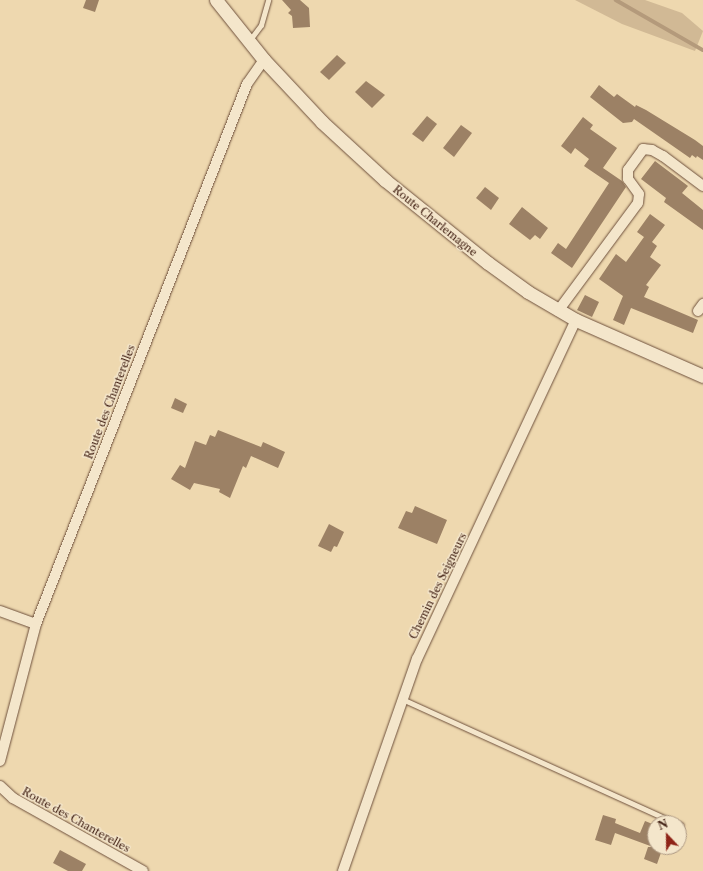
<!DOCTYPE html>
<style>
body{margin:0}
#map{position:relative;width:703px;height:871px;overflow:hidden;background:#eed8af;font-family:"Libre Caslon Text",serif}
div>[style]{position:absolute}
.green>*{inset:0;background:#d1b995}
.stream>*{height:3.5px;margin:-1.75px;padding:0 1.75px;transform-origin:1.75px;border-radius:1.75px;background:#b49a7b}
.building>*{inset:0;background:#9c8165}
.roads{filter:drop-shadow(0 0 1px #6e503c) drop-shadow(0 0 1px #6e503c)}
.lane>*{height:5px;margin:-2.5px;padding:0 2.5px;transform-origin:2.5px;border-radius:2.5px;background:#f4e6cb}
.street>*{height:10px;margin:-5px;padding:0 5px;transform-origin:5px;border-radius:5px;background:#f4e6cb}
.secondary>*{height:13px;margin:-6.5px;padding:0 6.5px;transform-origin:6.5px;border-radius:6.5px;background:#f4e6cb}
span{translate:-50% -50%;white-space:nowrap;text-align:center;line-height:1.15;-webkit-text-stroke:3px #f4e6cb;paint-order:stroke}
.street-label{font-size:11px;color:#432215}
.north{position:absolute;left:647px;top:815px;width:40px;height:40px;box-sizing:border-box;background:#f4e6cb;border:1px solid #ad9882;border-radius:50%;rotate:338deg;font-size:11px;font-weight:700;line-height:16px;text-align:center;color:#432215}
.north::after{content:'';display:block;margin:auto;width:14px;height:18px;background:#8f2418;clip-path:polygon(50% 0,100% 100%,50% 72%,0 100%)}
</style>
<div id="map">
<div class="green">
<div style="clip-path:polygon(575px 0,645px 0,682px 13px,703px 31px,695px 51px,622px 24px)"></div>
</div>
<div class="stream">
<div style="left:616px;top:0;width:100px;rotate:29.9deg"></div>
</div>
<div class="building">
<div style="clip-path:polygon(86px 0,99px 0,95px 12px,83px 8px)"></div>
<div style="clip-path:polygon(282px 0,300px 0,309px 8px,310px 27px,293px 28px,292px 16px,288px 13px,291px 10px)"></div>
<div style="clip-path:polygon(337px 55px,346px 63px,329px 80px,320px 72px)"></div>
<div style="clip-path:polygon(366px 81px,385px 95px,372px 108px,355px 92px)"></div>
<div style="clip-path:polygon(599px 85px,614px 97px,617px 94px,635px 107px,636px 105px,646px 110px,695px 140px,703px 146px,703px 160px,697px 156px,696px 158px,692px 155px,690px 158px,634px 119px,632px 122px,623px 123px,590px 97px)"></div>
<div style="clip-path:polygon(427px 116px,437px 124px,423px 142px,412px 134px)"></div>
<div style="clip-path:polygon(583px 117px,593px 125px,590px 129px,617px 148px,603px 168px,622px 181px,626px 187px,572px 268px,551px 253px,558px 243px,566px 249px,609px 183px,584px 166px,589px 159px,575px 148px,571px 154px,561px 146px)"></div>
<div style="clip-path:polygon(461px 125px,472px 133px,454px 157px,443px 148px)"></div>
<div style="clip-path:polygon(655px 161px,688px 186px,682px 193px,703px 210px,703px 230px,664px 202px,666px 198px,641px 179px)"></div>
<div style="clip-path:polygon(485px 187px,499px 198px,491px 210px,476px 198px)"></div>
<div style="clip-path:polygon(522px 207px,548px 228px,540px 239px,535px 235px,530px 240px,509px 224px)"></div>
<div style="clip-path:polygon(650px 214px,665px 225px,652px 242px,657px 246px,650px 257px,661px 265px,646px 285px,649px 287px,644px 297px,698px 320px,693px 333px,631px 308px,624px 325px,613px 320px,623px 296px,599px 279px,616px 254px,626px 262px,644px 237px,637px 232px)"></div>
<div style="clip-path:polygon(585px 295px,599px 302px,592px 317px,577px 310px)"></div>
<div style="clip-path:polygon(175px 398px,187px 404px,183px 413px,171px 408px)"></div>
<div style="clip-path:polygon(218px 430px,261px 447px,263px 442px,285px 452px,278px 468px,251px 456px,246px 468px,243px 466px,230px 498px,219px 492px,220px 489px,194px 483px,190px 490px,171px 479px,180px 465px,185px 468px,195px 441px,206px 445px,210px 435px,215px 437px)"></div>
<div style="clip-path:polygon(415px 506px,447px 520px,437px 544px,398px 528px,406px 511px,412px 513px)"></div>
<div style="clip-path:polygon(329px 524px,344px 532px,337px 547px,334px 546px,331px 552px,318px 546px)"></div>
<div style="clip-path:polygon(603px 815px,616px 819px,615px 823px,640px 833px,645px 821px,655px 825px,655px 847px,663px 847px,657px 864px,644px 859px,648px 847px,653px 847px,615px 833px,611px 845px,595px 840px)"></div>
<div style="clip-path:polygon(60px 850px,86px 864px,82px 871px,68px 871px,53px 863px)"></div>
</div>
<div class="roads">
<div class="lane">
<div style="left:249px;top:41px;width:20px;rotate:-53deg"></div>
<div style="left:261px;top:25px;width:26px;rotate:-74deg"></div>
<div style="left:402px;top:699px;width:300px;rotate:24.4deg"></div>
<div style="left:679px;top:824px;width:2px;rotate:27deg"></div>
</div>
<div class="street">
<div style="left:558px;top:311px;width:134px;rotate:-53.5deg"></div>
<div style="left:638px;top:203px;width:9px;rotate:-84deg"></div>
<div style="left:639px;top:194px;width:19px;rotate:-126deg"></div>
<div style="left:628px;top:179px;width:9px;rotate:-90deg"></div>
<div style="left:628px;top:170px;width:26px;rotate:-54deg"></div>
<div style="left:643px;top:149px;width:9px;rotate:6deg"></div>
<div style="left:652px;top:150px;width:13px;rotate:29deg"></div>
<div style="left:663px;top:156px;width:50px;rotate:36.9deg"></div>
<div style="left:698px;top:311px;width:9px;rotate:-54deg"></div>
<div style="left:0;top:611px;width:38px;rotate:20deg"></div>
<div style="left:0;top:761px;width:142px;rotate:-75.3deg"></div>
<div style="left:36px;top:624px;width:580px;rotate:-68.66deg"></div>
<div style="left:247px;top:84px;width:29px;rotate:-55deg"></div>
<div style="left:0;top:786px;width:18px;rotate:43deg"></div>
<div style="left:13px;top:798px;width:149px;rotate:29.3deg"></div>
<div style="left:343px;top:871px;width:225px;rotate:-70.8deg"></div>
<div style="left:417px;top:659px;width:374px;rotate:-64.9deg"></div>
</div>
<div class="secondary">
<div style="left:216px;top:0;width:77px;rotate:51.3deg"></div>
<div style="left:264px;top:60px;width:85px;rotate:46.9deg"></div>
<div style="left:322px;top:122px;width:86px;rotate:42.6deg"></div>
<div style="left:385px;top:180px;width:132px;rotate:38.9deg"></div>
<div style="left:488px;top:263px;width:49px;rotate:35.9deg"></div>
<div style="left:528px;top:292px;width:56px;rotate:30.3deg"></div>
<div style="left:576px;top:320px;width:139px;rotate:23.8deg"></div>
</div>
</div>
<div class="street-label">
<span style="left:435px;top:221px;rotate:39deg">Route Charlemagne</span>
<span style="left:110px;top:402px;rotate:-69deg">Route des Chanterelles</span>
<span style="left:438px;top:586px;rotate:-64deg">Chemin des Seigneurs</span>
<span style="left:76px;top:820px;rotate:29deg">Route des Chanterelles</span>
</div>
<div class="north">N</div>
</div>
